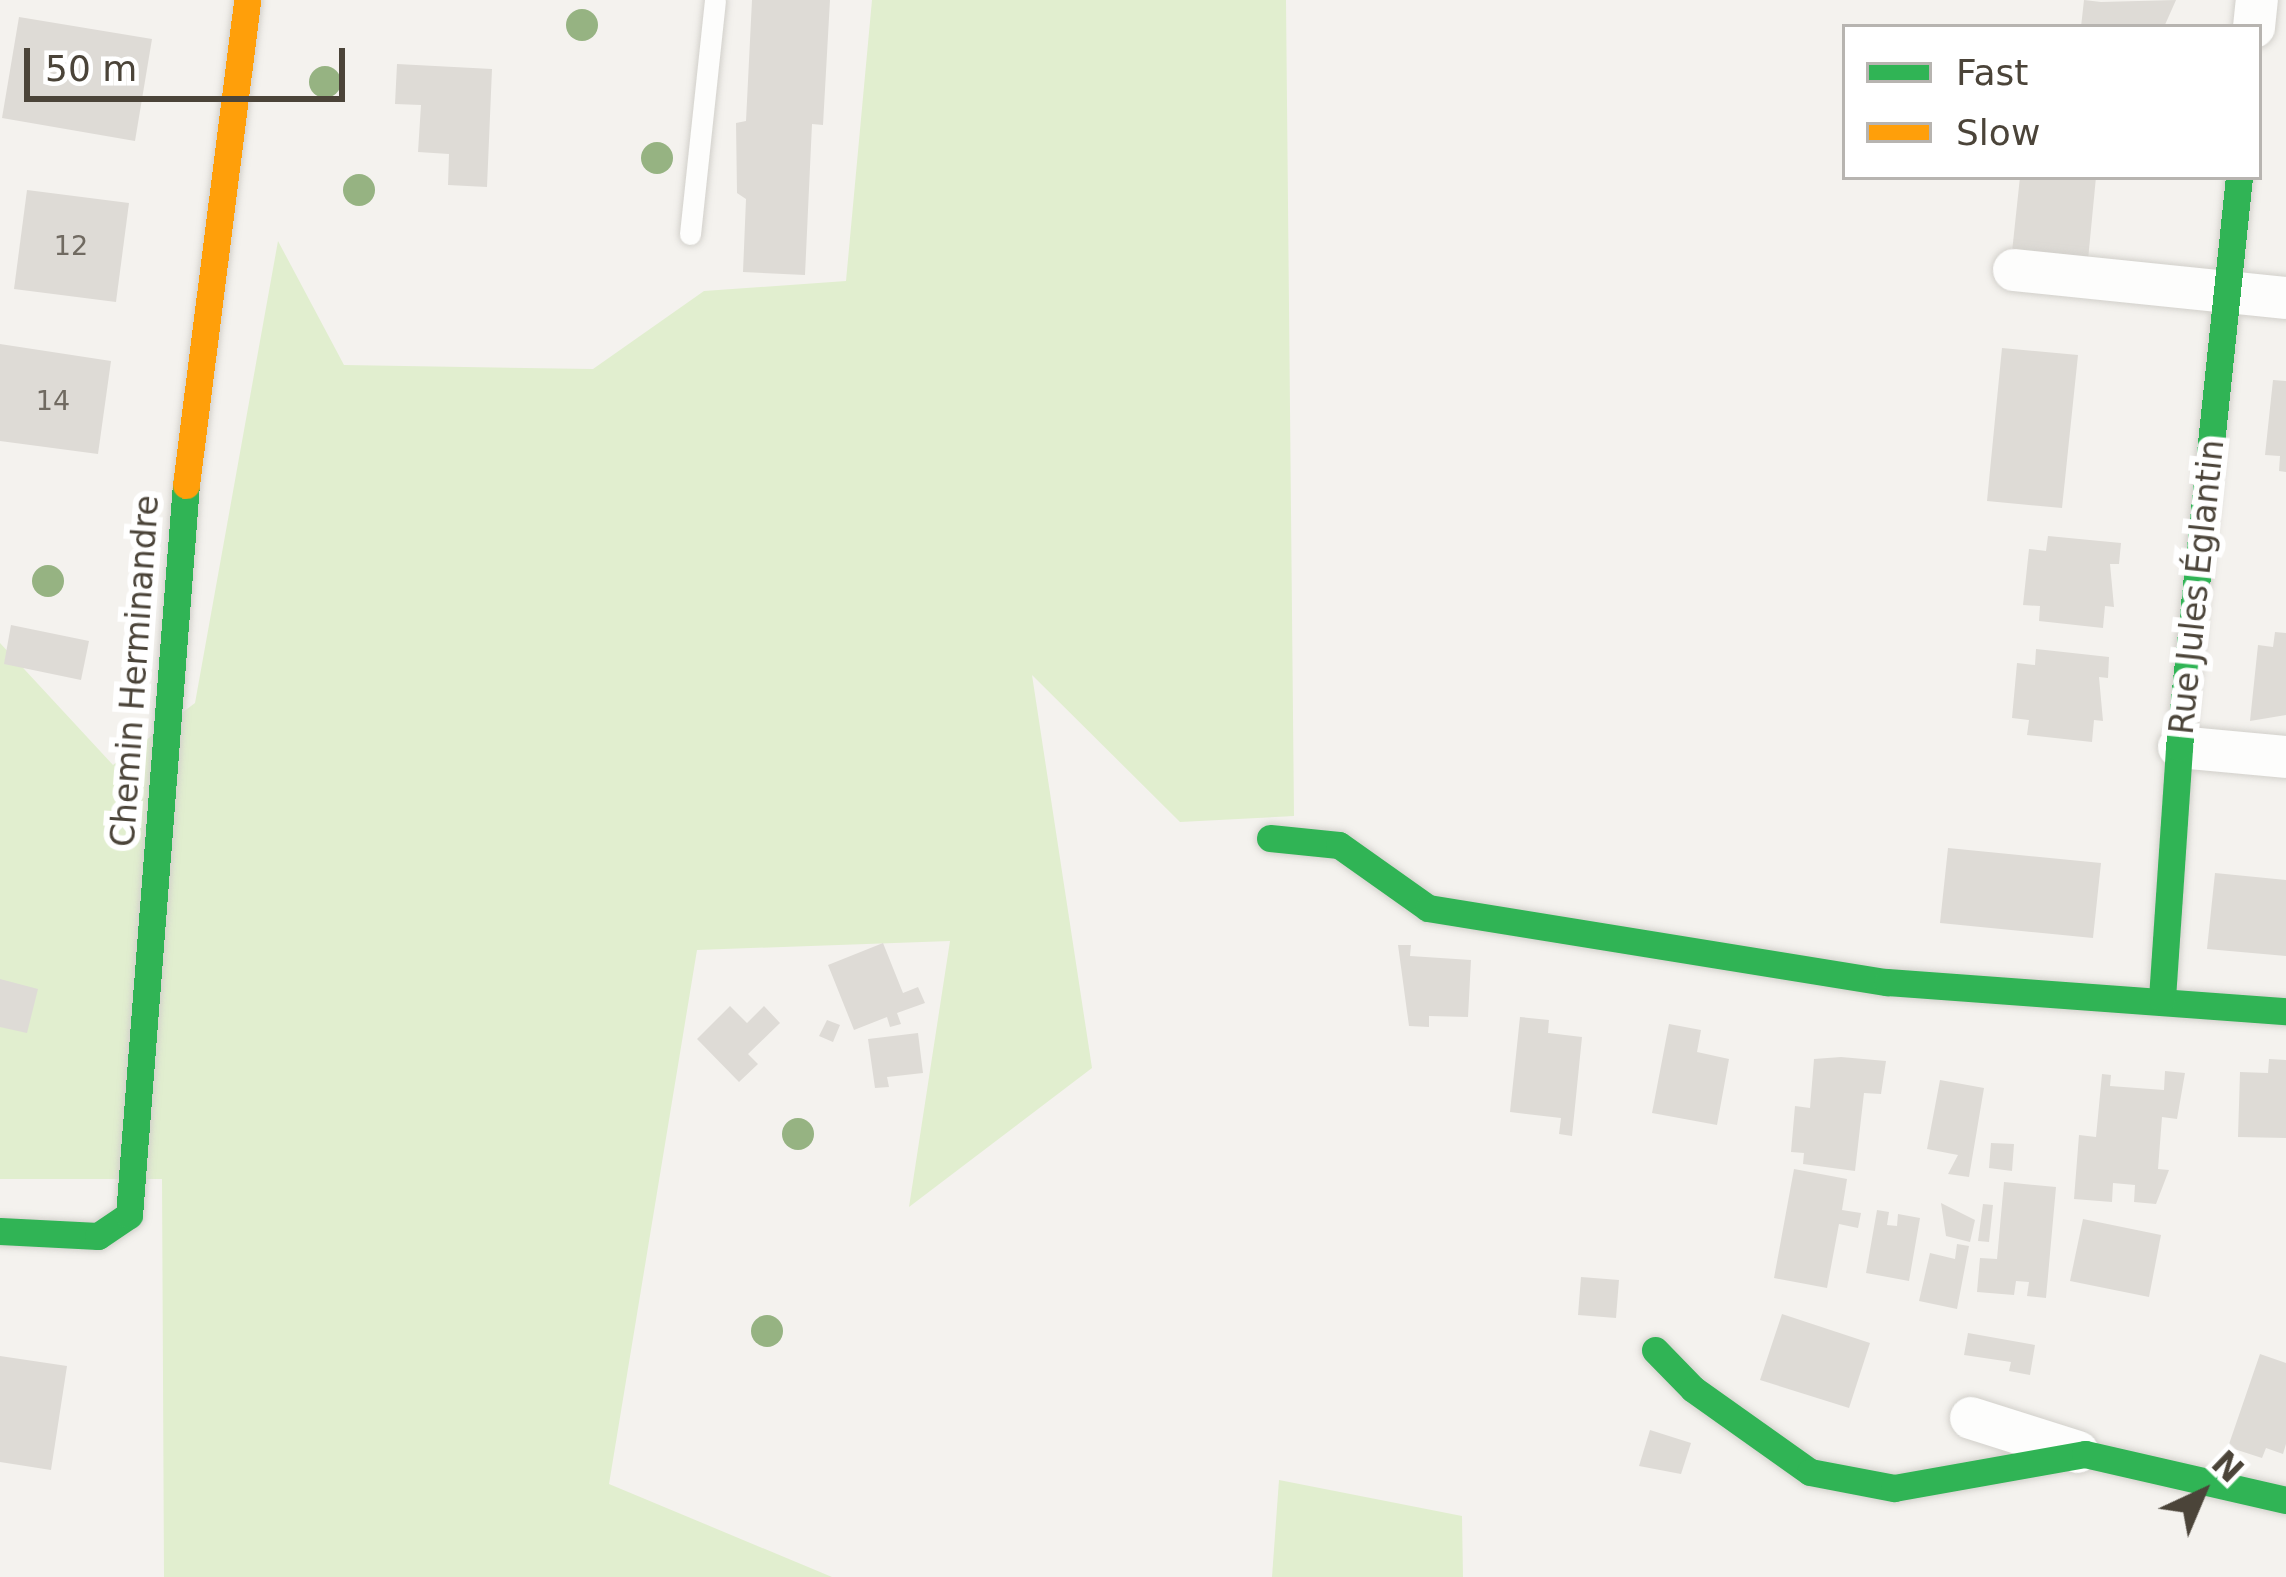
<!DOCTYPE html>
<meta charset="utf-8">
<style>
body{margin:0}
#map{position:relative;width:2286px;height:1577px;overflow:hidden;background:#f4f2ee;font-family:"DejaVu Sans",sans-serif}
div>[style]{position:absolute}
.green>*{inset:0;background:#e1eecf}
.building>*{inset:0;background:#dedbd6}
.roads{filter:drop-shadow(0 0 3px #d2d0cb) drop-shadow(0 0 3px #d2d0cb)}
.lane>*{height:21px;margin:-10.5px;padding:0 10.5px;transform-origin:10.5px;border-radius:10.5px;background:#fdfdfc}
.street>*{height:42px;margin:-21px;padding:0 21px;transform-origin:21px;border-radius:21px;background:#fdfdfc}
.fast>*{height:27px;margin:-13.5px;padding:0 13.5px;transform-origin:13.5px;border-radius:13.5px;background:#30b455}
.slow>*{height:27px;margin:-13.5px;padding:0 13.5px;transform-origin:13.5px;border-radius:13.5px;background:#ff9f0a}
.trees>*{width:32px;height:32px;margin:-16px;border-radius:50%;background:#96b382}
span{translate:-50% -50%;white-space:nowrap;text-align:center;line-height:1.15;-webkit-text-stroke:12px #fff;paint-order:stroke}
.number-label{font-size:27px;color:#706a61}
.number-label span{-webkit-text-stroke-width:0}
.street-label{font-size:33px;color:#4b4439}
.legend{position:absolute;left:1842px;top:24px;width:420px;height:156px;box-sizing:border-box;background:#fff;border:3px solid #b7b4b0;margin:0;padding:15px 21px;list-style:none;font-size:36px;color:#4b4439}
.legend li{display:flex;align-items:center;gap:24px;height:60px}
.legend b{width:60px;border:3px solid #b7b4b0}
.north{position:absolute;left:2142px;top:1433px;width:120px;height:120px;-webkit-text-stroke:9px #fff;paint-order:stroke;rotate:44deg;font-size:33px;font-weight:700;line-height:48px;text-align:center;color:#4b4439}
.north::after{content:'';display:block;margin:auto;width:42px;height:54px;background:#4b4439;clip-path:polygon(50% 0,100% 100%,50% 72%,0 100%)}
.scale{position:absolute;left:24px;top:48px;width:321px;height:54px;box-sizing:border-box;border:6px solid #4b4439;border-top:0;padding-left:15px;font-size:36px;line-height:42px;white-space:nowrap;color:#4b4439;-webkit-text-stroke:9px #fff;paint-order:stroke}
</style>
<div id="map">
<div class="green">
<div style="clip-path:polygon(872px 0,1286px 0,1294px 816px,1180px 822px,1032px 675px,1092px 1068px,909px 1207px,950px 941px,697px 950px,609px 1484px,832px 1577px,164px 1577px,162px 1179px,0 1179px,0 643px,113px 765px,195px 703px,278px 241px,344px 365px,593px 369px,704px 291px,846px 281px)"></div>
<div style="clip-path:polygon(1279px 1480px,1462px 1516px,1463px 1577px,1272px 1577px)"></div>
</div>
<div class="building">
<div style="clip-path:polygon(752px 0,830px 0,823px 125px,812px 124px,805px 275px,743px 272px,746px 199px,737px 193px,736px 123px,746px 121px)"></div>
<div style="clip-path:polygon(2084px 0,2101px 2px,2176px 0,2164px 27px,2081px 27px)"></div>
<div style="clip-path:polygon(19px 17px,152px 39px,135px 141px,2px 118px)"></div>
<div style="clip-path:polygon(397px 64px,492px 69px,487px 187px,448px 185px,449px 154px,418px 152px,421px 105px,395px 104px)"></div>
<div style="clip-path:polygon(2020px 177px,2096px 177px,2088px 260px,2012px 252px)"></div>
<div style="clip-path:polygon(27px 190px,129px 203px,116px 302px,14px 289px)"></div>
<div style="clip-path:polygon(0 344px,111px 361px,98px 454px,0 441px)"></div>
<div style="clip-path:polygon(2002px 348px,2078px 355px,2062px 508px,1987px 501px)"></div>
<div style="clip-path:polygon(2273px 380px,2286px 381px,2286px 472px,2279px 471px,2280px 456px,2265px 455px)"></div>
<div style="clip-path:polygon(2048px 536px,2121px 543px,2119px 564px,2110px 564px,2114px 607px,2105px 606px,2103px 628px,2039px 621px,2040px 606px,2023px 605px,2029px 549px,2046px 551px)"></div>
<div style="clip-path:polygon(11px 625px,89px 641px,81px 680px,4px 664px)"></div>
<div style="clip-path:polygon(2275px 632px,2286px 633px,2286px 715px,2250px 721px,2258px 645px,2273px 647px)"></div>
<div style="clip-path:polygon(2036px 649px,2109px 657px,2108px 678px,2099px 677px,2103px 721px,2094px 720px,2092px 742px,2027px 735px,2029px 720px,2012px 718px,2017px 663px,2035px 665px)"></div>
<div style="clip-path:polygon(1948px 848px,2101px 863px,2093px 938px,1940px 923px)"></div>
<div style="clip-path:polygon(2215px 873px,2286px 880px,2286px 956px,2207px 949px)"></div>
<div style="clip-path:polygon(883px 943px,903px 993px,918px 987px,925px 1003px,897px 1013px,901px 1024px,890px 1027px,887px 1017px,854px 1030px,828px 965px)"></div>
<div style="clip-path:polygon(1398px 945px,1411px 945px,1410px 956px,1471px 960px,1468px 1017px,1429px 1016px,1429px 1027px,1409px 1026px)"></div>
<div style="clip-path:polygon(0 979px,38px 989px,27px 1033px,0 1027px)"></div>
<div style="clip-path:polygon(730px 1006px,747px 1023px,764px 1006px,780px 1023px,748px 1054px,758px 1064px,739px 1082px,697px 1039px)"></div>
<div style="clip-path:polygon(1520px 1017px,1549px 1020px,1548px 1033px,1582px 1037px,1572px 1136px,1559px 1134px,1561px 1118px,1510px 1112px)"></div>
<div style="clip-path:polygon(827px 1020px,840px 1025px,833px 1042px,819px 1036px)"></div>
<div style="clip-path:polygon(1669px 1024px,1701px 1030px,1697px 1052px,1729px 1059px,1717px 1125px,1652px 1113px)"></div>
<div style="clip-path:polygon(918px 1033px,923px 1073px,887px 1077px,889px 1087px,875px 1088px,868px 1039px)"></div>
<div style="clip-path:polygon(1841px 1057px,1886px 1061px,1881px 1094px,1864px 1093px,1855px 1171px,1803px 1164px,1804px 1153px,1791px 1152px,1795px 1106px,1810px 1108px,1814px 1059px)"></div>
<div style="clip-path:polygon(2269px 1059px,2286px 1060px,2286px 1138px,2238px 1137px,2240px 1072px,2268px 1073px)"></div>
<div style="clip-path:polygon(2165px 1071px,2185px 1073px,2177px 1119px,2162px 1117px,2158px 1169px,2169px 1170px,2156px 1204px,2134px 1202px,2135px 1185px,2113px 1183px,2112px 1202px,2074px 1199px,2079px 1135px,2096px 1137px,2102px 1074px,2111px 1075px,2110px 1086px,2164px 1090px)"></div>
<div style="clip-path:polygon(1940px 1080px,1984px 1088px,1969px 1177px,1948px 1174px,1958px 1155px,1927px 1149px)"></div>
<div style="clip-path:polygon(1991px 1143px,2014px 1144px,2012px 1171px,1989px 1168px)"></div>
<div style="clip-path:polygon(1794px 1169px,1847px 1179px,1842px 1210px,1861px 1213px,1858px 1228px,1839px 1224px,1827px 1288px,1774px 1278px)"></div>
<div style="clip-path:polygon(2004px 1182px,2056px 1187px,2046px 1298px,2027px 1296px,2029px 1282px,2016px 1281px,2014px 1295px,1977px 1292px,1980px 1258px,1997px 1259px)"></div>
<div style="clip-path:polygon(1941px 1203px,1975px 1220px,1970px 1242px,1946px 1236px)"></div>
<div style="clip-path:polygon(1983px 1204px,1993px 1205px,1989px 1242px,1978px 1241px)"></div>
<div style="clip-path:polygon(1877px 1210px,1889px 1212px,1887px 1225px,1897px 1226px,1898px 1214px,1920px 1218px,1909px 1281px,1866px 1273px)"></div>
<div style="clip-path:polygon(2083px 1219px,2161px 1235px,2149px 1297px,2070px 1281px)"></div>
<div style="clip-path:polygon(1957px 1244px,1969px 1246px,1957px 1309px,1919px 1301px,1930px 1253px,1955px 1259px)"></div>
<div style="clip-path:polygon(1581px 1277px,1619px 1280px,1616px 1318px,1578px 1315px)"></div>
<div style="clip-path:polygon(1782px 1314px,1870px 1343px,1849px 1408px,1760px 1380px)"></div>
<div style="clip-path:polygon(1968px 1333px,2035px 1345px,2030px 1375px,2009px 1371px,2011px 1362px,1964px 1355px)"></div>
<div style="clip-path:polygon(2260px 1354px,2286px 1363px,2286px 1444px,2283px 1454px,2266px 1448px,2262px 1458px,2228px 1447px)"></div>
<div style="clip-path:polygon(0 1356px,67px 1366px,51px 1470px,0 1462px)"></div>
<div style="clip-path:polygon(1650px 1430px,1691px 1443px,1681px 1474px,1639px 1466px)"></div>
</div>
<div class="roads">
<div class="lane">
<div style="left:690px;top:234px;width:235px;rotate:-83.9deg"></div>
</div>
<div class="street">
<div style="left:2254px;top:27px;width:27px;rotate:-84deg"></div>
<div style="left:2014px;top:270px;width:273px;rotate:5.9deg"></div>
<div style="left:2179px;top:747px;width:107px;rotate:5.3deg"></div>
<div style="left:1971px;top:1418px;width:112px;rotate:17.6deg"></div>
</div>
<div class="fast">
<div style="left:1270px;top:838px;width:69px;rotate:5.8deg"></div>
<div style="left:1339px;top:845px;width:109px;rotate:35.3deg"></div>
<div style="left:1428px;top:908px;width:465px;rotate:9.2deg"></div>
<div style="left:1887px;top:982px;width:400px;rotate:4.2deg"></div>
<div style="left:2162px;top:998px;width:252px;rotate:-86.1deg"></div>
<div style="left:2179px;top:747px;width:573px;rotate:-83.99deg"></div>
<div style="left:0;top:1231px;width:98px;rotate:2.9deg"></div>
<div style="left:98px;top:1236px;width:37px;rotate:-34deg"></div>
<div style="left:129px;top:1215px;width:732px;rotate:-85.54deg"></div>
<div style="left:1655px;top:1350px;width:54px;rotate:45.7deg"></div>
<div style="left:1693px;top:1389px;width:143px;rotate:35.4deg"></div>
<div style="left:1810px;top:1472px;width:86px;rotate:10.8deg"></div>
<div style="left:1894px;top:1488px;width:194px;rotate:-10.1deg"></div>
<div style="left:2085px;top:1454px;width:206px;rotate:12.9deg"></div>
</div>
<div class="slow">
<div style="left:186px;top:485px;width:489px;rotate:-82.8deg"></div>
</div>
</div>
<div class="trees">
<div style="left:582px;top:25px"></div>
<div style="left:325px;top:82px"></div>
<div style="left:657px;top:158px"></div>
<div style="left:359px;top:190px"></div>
<div style="left:48px;top:581px"></div>
<div style="left:798px;top:1134px"></div>
<div style="left:767px;top:1331px"></div>
</div>
<div class="number-label">
<span style="left:71px;top:246px">12</span>
<span style="left:53px;top:401px">14</span>
</div>
<div class="street-label">
<span style="left:2197px;top:587px;rotate:-84deg">Rue Jules Églantin</span>
<span style="left:135px;top:671px;rotate:-86deg">Chemin Herminandre</span>
</div>
<ul class="legend">
<li><b style="height:15px;background:#30b455"></b>Fast</li>
<li><b style="height:15px;background:#ff9f0a"></b>Slow</li>
</ul>
<div class="north">N</div>
<div class="scale">50 m</div>
</div>
